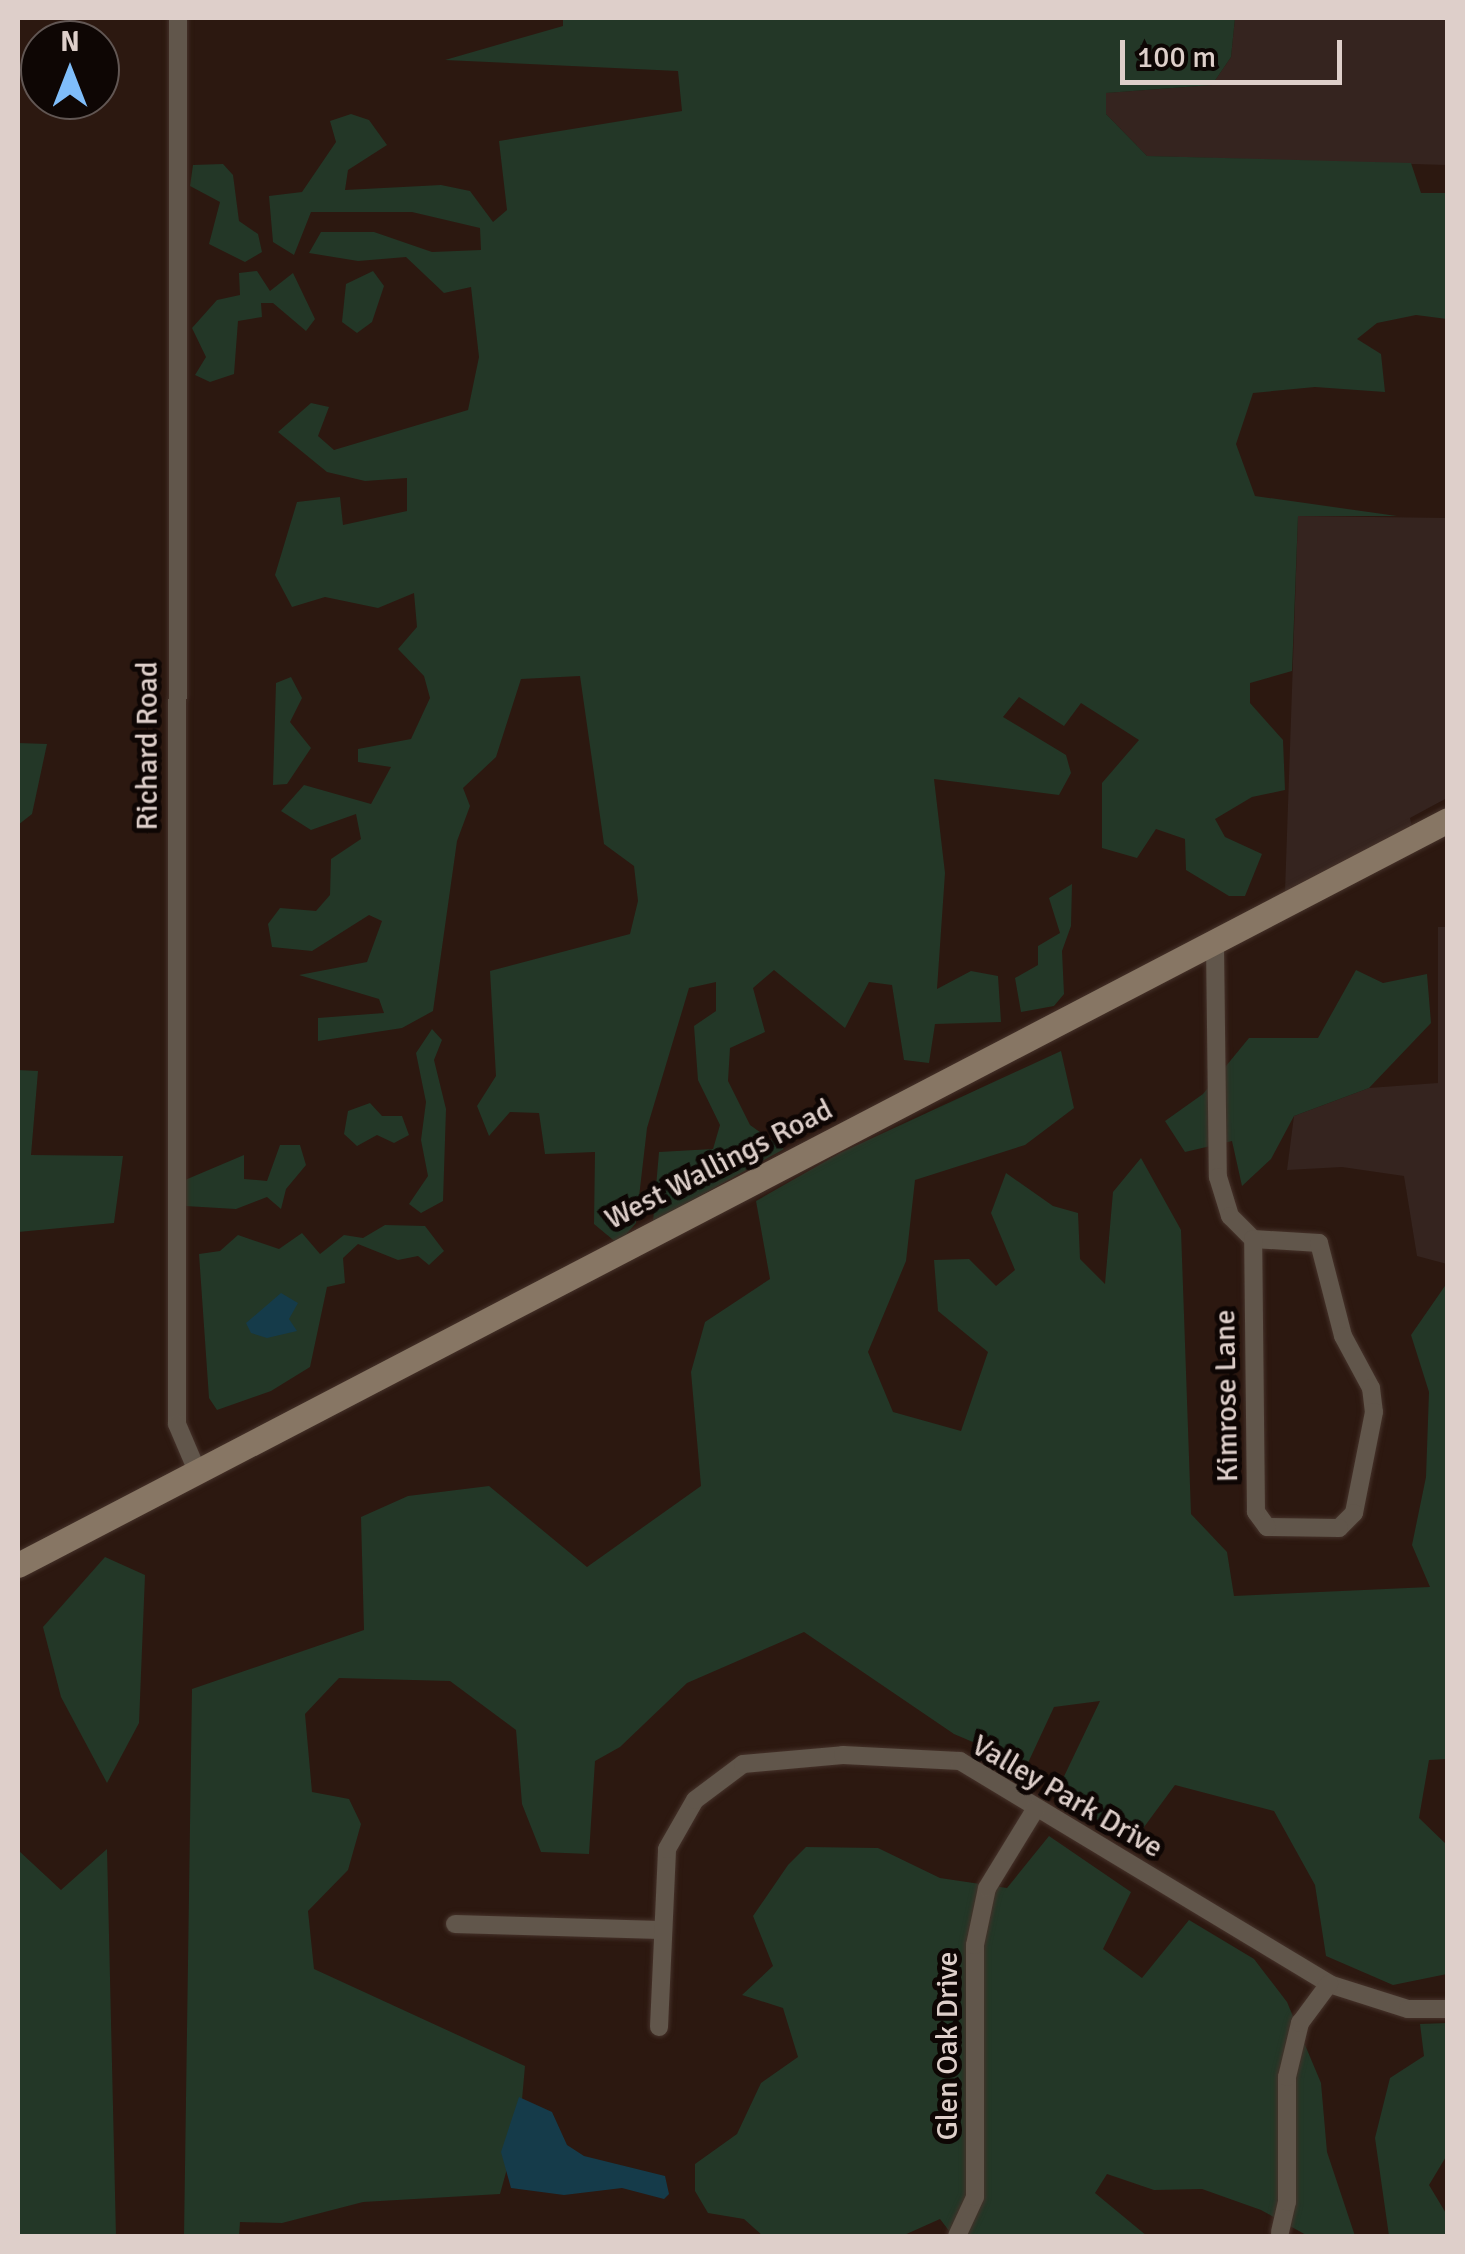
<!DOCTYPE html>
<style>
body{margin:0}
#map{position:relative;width:1465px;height:2254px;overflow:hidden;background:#2c1810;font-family:Signika,sans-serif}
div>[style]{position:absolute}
.commercial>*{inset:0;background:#35241f}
.green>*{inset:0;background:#233727}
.water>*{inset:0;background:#153b4a}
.roads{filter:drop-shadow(0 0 2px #45322a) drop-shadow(0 0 2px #45322a)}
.street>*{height:18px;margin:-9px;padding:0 9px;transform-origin:9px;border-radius:9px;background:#61564b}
.secondary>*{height:25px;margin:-12.5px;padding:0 12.5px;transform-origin:12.5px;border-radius:12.5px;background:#877664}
span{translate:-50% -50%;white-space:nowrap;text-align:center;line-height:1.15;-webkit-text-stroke:10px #0e0604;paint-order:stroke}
.street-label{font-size:30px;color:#decfca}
.frame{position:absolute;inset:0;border:20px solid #decfca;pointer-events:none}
.north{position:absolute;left:20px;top:20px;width:100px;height:100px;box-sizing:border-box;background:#0e0604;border:2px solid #615653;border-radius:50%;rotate:0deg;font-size:28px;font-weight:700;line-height:40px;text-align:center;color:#decfca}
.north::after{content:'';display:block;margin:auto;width:35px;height:45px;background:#7fbdfa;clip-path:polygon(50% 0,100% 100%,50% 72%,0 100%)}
.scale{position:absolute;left:1120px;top:40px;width:222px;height:45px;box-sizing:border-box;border:5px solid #decfca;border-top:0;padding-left:12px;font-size:30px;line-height:35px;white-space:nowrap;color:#decfca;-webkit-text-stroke:8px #0e0604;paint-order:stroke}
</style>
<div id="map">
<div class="commercial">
<div style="clip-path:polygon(1235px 18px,1447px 18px,1447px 165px,1147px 156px,1106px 114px,1106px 93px,1212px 85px,1231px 57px)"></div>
<div style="clip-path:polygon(1298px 516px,1447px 518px,1447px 798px,1410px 818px,1412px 827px,1285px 892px)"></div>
<div style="clip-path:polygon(1438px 927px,1447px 927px,1447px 1264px,1417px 1256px,1404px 1176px,1342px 1167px,1287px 1170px,1294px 1116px,1369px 1088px,1438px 1083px)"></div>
</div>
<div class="green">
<div style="clip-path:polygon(563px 18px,1235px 18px,1231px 57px,1212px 85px,1106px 93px,1106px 114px,1147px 156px,1411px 163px,1421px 193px,1447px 193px,1447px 319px,1416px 315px,1377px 323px,1357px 339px,1381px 354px,1385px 392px,1315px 387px,1253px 393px,1236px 444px,1255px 496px,1397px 516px,1298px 516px,1292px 671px,1250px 683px,1250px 703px,1283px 740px,1285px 790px,1252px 797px,1215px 819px,1225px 837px,1262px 854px,1245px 896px,1229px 896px,1186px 870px,1185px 839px,1156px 829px,1137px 858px,1102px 848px,1102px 783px,1139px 740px,1081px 703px,1064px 726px,1019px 697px,1003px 717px,1066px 755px,1071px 773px,1059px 795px,934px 779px,945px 873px,937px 989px,971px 971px,998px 976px,1001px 1022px,935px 1024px,929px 1063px,904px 1060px,892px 985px,869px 982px,845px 1028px,774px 970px,753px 988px,765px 1032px,730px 1048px,728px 1081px,750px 1125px,784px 1149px,653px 1222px,659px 1152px,713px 1149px,720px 1125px,698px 1080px,694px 1026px,716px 1011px,716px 982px,689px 988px,647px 1128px,636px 1223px,618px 1244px,594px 1224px,595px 1152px,545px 1154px,539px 1113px,510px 1112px,489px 1136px,477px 1106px,496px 1076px,490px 971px,630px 934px,638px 901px,634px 866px,604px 844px,580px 676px,521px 679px,496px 757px,463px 788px,470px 806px,457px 841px,433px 1011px,402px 1028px,318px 1041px,318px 1018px,384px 1013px,379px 999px,299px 975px,367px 962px,382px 921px,369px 915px,312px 951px,272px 947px,268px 924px,280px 908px,316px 911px,330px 895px,331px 859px,361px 839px,356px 814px,311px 830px,281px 811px,304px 785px,371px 804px,391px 767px,358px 762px,358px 749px,411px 739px,430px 698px,424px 676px,398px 649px,417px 627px,414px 593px,378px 608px,325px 597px,292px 607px,275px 575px,297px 502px,340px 497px,343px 525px,407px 511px,407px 478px,365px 481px,327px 472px,278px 432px,311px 403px,329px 407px,318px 436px,334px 450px,468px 410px,479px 357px,471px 287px,444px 293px,406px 257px,358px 261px,309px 253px,321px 232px,374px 232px,432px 252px,481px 250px,480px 228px,412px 212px,311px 212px,294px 255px,273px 242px,269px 196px,302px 192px,336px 142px,330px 121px,351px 114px,369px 120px,387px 145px,348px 170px,345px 190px,441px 185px,470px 191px,493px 222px,507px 210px,499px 141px,682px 111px,678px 71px,445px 60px,563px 26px)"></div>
<div style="clip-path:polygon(223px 164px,233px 175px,239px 221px,258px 234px,262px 252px,245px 262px,209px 244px,220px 202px,190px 186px,193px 165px)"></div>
<div style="clip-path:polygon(257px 271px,270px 291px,293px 273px,315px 319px,306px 331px,273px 303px,261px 303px,262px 317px,238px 321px,234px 374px,210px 382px,195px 375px,206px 357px,192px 328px,217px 300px,240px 295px,239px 273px)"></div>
<div style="clip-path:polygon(373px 271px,384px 286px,372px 322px,357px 333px,342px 322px,346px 284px)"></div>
<div style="clip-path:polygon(291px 677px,302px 698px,290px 722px,311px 748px,287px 784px,273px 785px,276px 683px)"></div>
<div style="clip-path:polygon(18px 743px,47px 744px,32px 814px,18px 825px)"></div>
<div style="clip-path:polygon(1072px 884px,1071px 926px,1062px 951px,1064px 994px,1054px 1006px,1021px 1012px,1015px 978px,1038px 965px,1038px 946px,1060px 933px,1049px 898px)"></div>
<div style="clip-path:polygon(1356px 970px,1383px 983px,1427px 974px,1431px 1023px,1369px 1088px,1294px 1116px,1271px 1159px,1242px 1186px,1232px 1141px,1185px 1152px,1165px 1121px,1203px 1094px,1249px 1038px,1318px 1038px)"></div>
<div style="clip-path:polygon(432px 1029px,442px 1040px,434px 1060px,446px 1109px,443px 1201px,421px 1213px,409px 1204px,428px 1176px,421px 1140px,426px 1102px,416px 1053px)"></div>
<div style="clip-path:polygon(1061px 1051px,1074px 1108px,1025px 1145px,915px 1180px,906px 1261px,868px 1352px,893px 1412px,961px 1431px,988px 1352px,938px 1311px,934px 1260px,969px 1259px,996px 1286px,1015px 1270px,991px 1213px,1006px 1173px,1053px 1206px,1078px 1213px,1080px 1259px,1105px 1284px,1113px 1192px,1141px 1158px,1181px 1230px,1191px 1514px,1227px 1552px,1234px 1596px,1430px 1587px,1412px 1545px,1426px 1477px,1429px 1392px,1411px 1335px,1447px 1283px,1447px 1759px,1429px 1760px,1419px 1818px,1447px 1845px,1447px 1974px,1393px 1985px,1326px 1956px,1315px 1885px,1274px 1811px,1175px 1785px,1133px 1842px,1096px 1821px,1058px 1789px,1100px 1701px,1054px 1707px,1027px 1765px,954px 1734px,804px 1632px,687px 1683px,620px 1747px,595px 1761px,589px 1854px,541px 1852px,522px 1804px,516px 1730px,450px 1681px,339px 1678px,305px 1714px,312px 1792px,349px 1799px,361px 1824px,348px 1870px,308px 1911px,314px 1969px,525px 2066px,520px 2122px,500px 2194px,363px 2202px,282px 2223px,240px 2222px,239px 2236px,184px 2236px,192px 1689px,364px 1630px,361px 1517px,408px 1496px,489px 1486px,587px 1567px,701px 1486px,691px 1372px,705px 1322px,770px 1279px,756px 1201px,840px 1153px)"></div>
<div style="clip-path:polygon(18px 1070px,38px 1071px,31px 1155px,123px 1156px,114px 1223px,18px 1232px)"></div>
<div style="clip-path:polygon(370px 1103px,382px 1116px,402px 1116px,409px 1135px,394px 1143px,377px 1135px,357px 1146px,344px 1134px,348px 1111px)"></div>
<div style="clip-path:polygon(280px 1145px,300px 1145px,306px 1165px,286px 1189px,281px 1209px,267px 1197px,236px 1209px,185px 1206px,185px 1180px,244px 1155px,244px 1179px,267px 1181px)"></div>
<div style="clip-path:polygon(385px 1225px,425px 1226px,444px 1251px,429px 1265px,418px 1256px,398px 1260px,358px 1244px,343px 1258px,345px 1283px,327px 1287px,310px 1367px,271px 1391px,217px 1410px,209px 1398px,199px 1254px,220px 1251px,238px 1235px,279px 1249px,302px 1233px,320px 1254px,344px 1235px,363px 1238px)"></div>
<div style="clip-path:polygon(105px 1557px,145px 1575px,139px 1723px,107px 1783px,61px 1697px,43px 1627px)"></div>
<div style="clip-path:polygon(1049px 1836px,1131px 1892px,1103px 1949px,1142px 1978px,1189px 1920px,1254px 1959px,1287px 2002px,1321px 2083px,1327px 2152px,1355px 2236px,1308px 2236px,1261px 2210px,1202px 2189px,1154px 2190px,1107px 2174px,1095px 2193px,1147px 2236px,953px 2236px,940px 2219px,902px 2236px,763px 2236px,744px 2219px,708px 2213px,695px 2191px,695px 2164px,737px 2134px,761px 2083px,798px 2057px,783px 2008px,742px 1995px,773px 1966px,753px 1916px,788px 1865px,806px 1847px,878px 1848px,940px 1878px,1007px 1888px)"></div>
<div style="clip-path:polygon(107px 1849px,116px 2236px,18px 2236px,18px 1850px,61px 1890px)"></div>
<div style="clip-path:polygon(1447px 2023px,1447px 2155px,1429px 2185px,1447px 2215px,1447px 2236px,1389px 2236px,1375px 2138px,1390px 2078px,1424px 2056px,1420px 2024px)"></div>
</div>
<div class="water">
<div style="clip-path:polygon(281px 1293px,298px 1303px,289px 1319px,297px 1331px,267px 1338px,251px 1333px,246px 1323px)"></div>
<div style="clip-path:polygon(519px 2097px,552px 2112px,567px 2145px,584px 2156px,665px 2176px,669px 2194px,664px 2199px,622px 2188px,564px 2195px,511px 2188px,501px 2152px)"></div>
</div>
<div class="roads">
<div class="street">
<div style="left:178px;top:18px;width:1406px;rotate:90.04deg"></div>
<div style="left:177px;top:1424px;width:51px;rotate:66.9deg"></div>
<div style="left:1215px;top:945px;width:232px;rotate:89.3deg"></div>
<div style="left:1218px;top:1177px;width:41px;rotate:72.9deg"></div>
<div style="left:1230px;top:1216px;width:33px;rotate:45deg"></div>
<div style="left:1253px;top:1239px;width:66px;rotate:3.5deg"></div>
<div style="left:1319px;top:1243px;width:96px;rotate:75.5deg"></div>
<div style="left:1343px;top:1336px;width:59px;rotate:61.7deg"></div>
<div style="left:1371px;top:1388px;width:24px;rotate:83deg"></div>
<div style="left:1374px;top:1412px;width:103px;rotate:101.2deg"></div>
<div style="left:1354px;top:1513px;width:21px;rotate:135deg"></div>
<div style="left:1339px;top:1528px;width:72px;rotate:-179.2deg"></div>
<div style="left:1267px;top:1527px;width:19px;rotate:-126deg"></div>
<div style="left:1256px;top:1512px;width:273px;rotate:-90.6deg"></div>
<div style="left:455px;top:1924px;width:205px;rotate:1.7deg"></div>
<div style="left:659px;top:2027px;width:178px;rotate:-87.4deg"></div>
<div style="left:667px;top:1849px;width:56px;rotate:-60.3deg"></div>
<div style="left:695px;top:1800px;width:60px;rotate:-36.9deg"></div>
<div style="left:743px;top:1764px;width:100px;rotate:-5.1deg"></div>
<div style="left:843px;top:1755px;width:117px;rotate:2.9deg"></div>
<div style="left:960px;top:1761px;width:431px;rotate:31.1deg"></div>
<div style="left:1329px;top:1984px;width:83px;rotate:17.6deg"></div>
<div style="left:1408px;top:2009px;width:40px"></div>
<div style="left:1280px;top:2232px;width:31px;rotate:-77deg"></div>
<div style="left:1287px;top:2202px;width:125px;rotate:-90deg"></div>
<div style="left:1287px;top:2077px;width:56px;rotate:-76.5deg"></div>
<div style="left:1300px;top:2023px;width:49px;rotate:-53.4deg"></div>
<div style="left:957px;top:2236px;width:43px;rotate:-65.2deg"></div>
<div style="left:975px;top:2197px;width:252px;rotate:-90deg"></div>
<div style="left:975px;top:1945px;width:58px;rotate:-78.1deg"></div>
<div style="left:987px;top:1888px;width:94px;rotate:-58.5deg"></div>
</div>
<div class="secondary">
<div style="left:18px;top:1565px;width:1612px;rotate:-27.52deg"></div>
</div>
</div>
<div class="street-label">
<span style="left:148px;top:746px;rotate:-90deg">Richard Road</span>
<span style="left:719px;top:1165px;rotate:-27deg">West Wallings Road</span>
<span style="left:1227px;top:1396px;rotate:-91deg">Kimrose Lane</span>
<span style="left:1067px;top:1797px;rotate:30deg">Valley Park Drive</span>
<span style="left:948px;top:2046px;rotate:-90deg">Glen Oak Drive</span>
</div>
<div class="frame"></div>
<div class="north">N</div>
<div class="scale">100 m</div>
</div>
